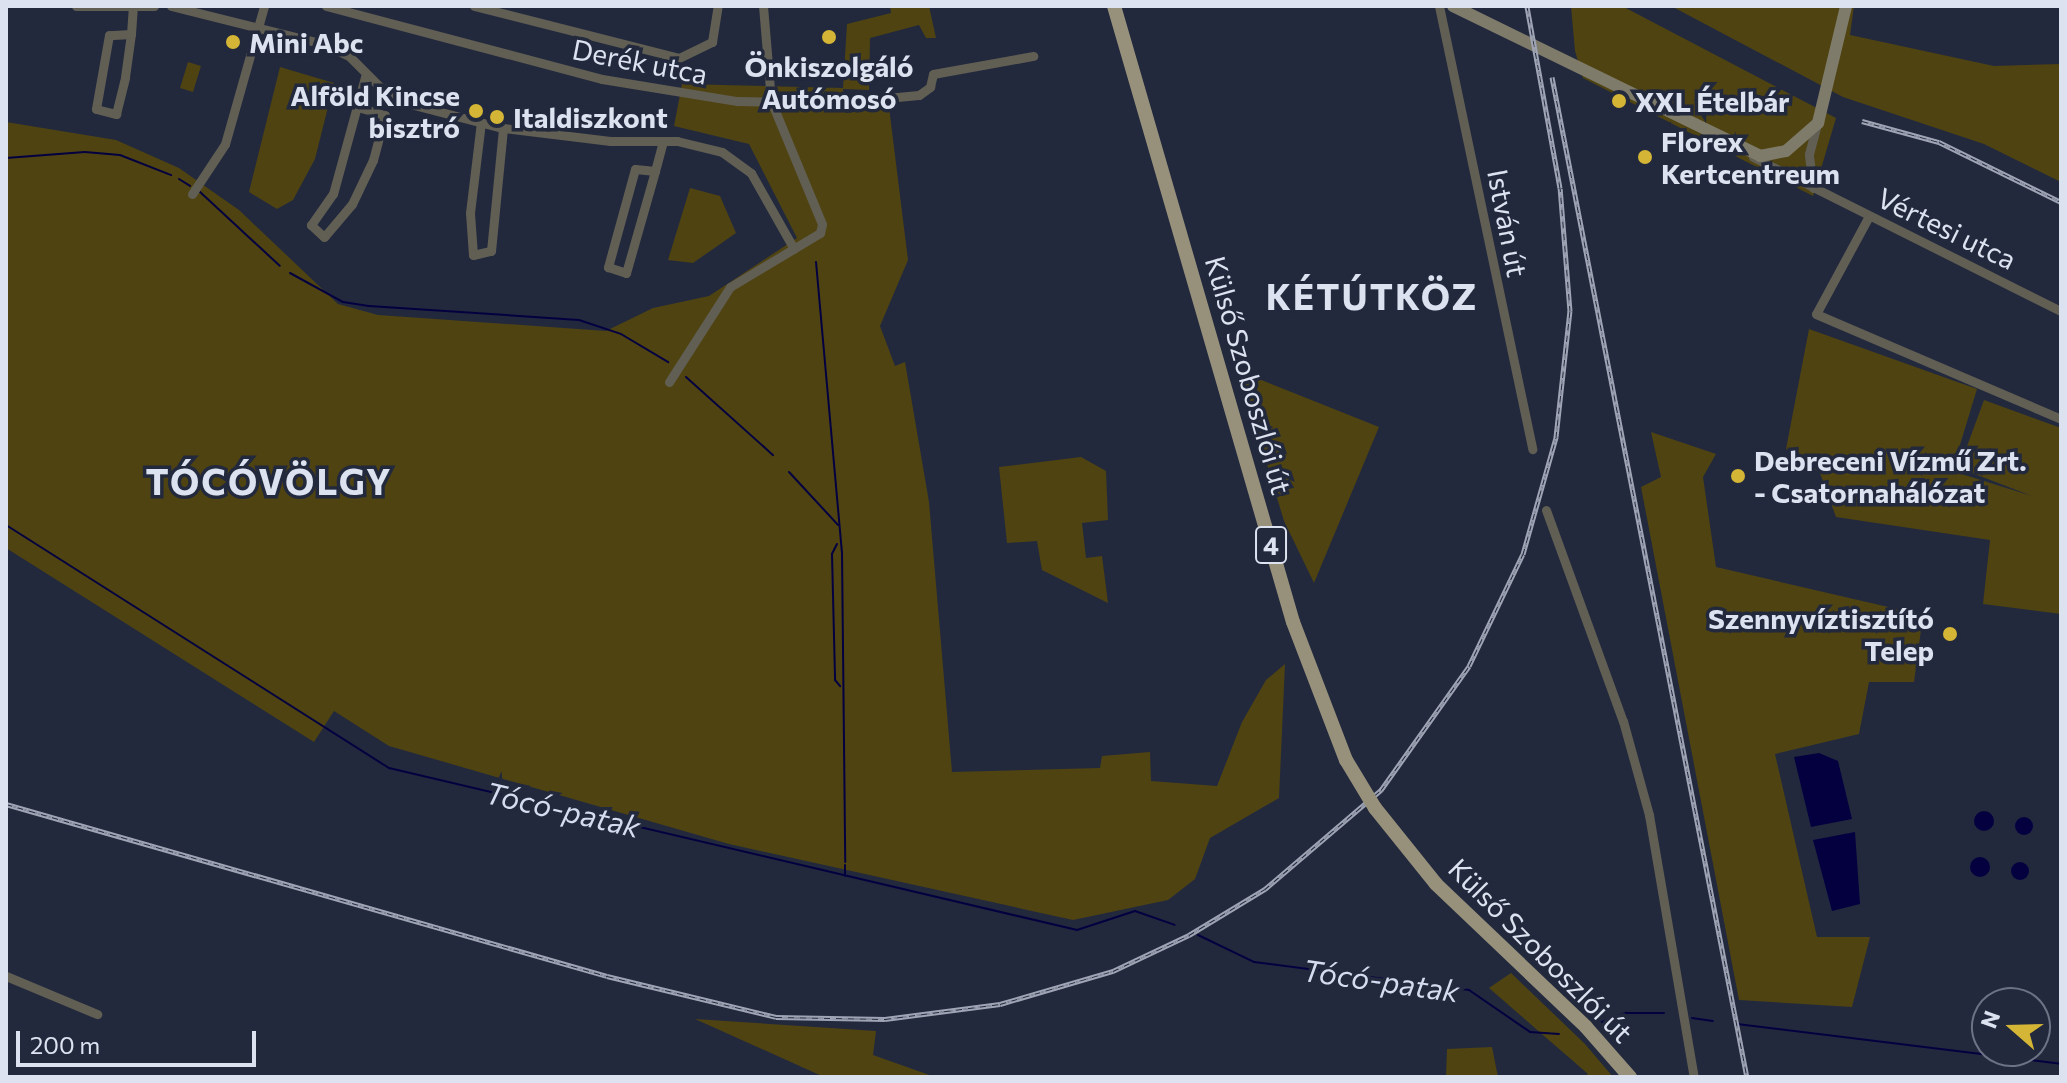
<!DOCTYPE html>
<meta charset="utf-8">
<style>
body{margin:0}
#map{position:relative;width:2067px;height:1083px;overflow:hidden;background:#22293d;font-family:Commissioner,sans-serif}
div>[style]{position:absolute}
.green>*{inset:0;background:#4f4312}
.water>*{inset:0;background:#040040}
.round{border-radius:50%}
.stream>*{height:2px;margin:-1px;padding:0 1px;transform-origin:1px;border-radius:1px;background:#040040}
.street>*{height:9px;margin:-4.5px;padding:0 4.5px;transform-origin:4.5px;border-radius:4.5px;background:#615e53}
.secondary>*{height:12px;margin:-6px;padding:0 6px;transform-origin:6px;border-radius:6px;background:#7f7b6a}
.primary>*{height:14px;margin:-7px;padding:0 7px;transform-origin:7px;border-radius:7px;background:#97917b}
.rail>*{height:5px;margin-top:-2.5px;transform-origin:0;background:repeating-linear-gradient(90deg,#22293d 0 6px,#9fa5b5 0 12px);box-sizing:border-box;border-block:2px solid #9fa5b5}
.primary-bridge>*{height:14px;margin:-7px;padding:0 7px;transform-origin:7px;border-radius:7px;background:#97917b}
.dots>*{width:22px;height:22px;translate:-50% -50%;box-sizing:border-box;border:4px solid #22293d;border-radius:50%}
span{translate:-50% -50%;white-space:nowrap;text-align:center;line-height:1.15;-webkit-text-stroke:7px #22293d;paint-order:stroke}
.shield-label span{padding:2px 6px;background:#22293d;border:2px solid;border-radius:6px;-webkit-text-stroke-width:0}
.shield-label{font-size:26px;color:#dce2ef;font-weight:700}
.poi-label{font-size:28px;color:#dce2ef;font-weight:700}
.left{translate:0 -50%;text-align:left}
.right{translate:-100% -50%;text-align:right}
.street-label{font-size:28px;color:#dce2ef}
.water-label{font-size:30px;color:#d4dcf0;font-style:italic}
.district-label{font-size:36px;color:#dce2ef;font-weight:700;letter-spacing:2px}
.frame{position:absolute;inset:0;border:8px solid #dce2ef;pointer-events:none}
.north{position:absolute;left:1971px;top:987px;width:80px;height:80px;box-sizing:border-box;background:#22293d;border:2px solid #6c7384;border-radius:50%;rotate:290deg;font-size:22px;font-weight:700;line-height:32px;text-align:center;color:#dce2ef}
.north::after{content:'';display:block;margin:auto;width:28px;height:36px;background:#d4b535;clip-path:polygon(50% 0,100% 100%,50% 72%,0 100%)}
.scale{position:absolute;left:16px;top:1031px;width:240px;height:36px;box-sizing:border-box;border:4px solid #dce2ef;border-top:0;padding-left:10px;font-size:24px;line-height:28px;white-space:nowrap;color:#dce2ef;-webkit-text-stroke:6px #22293d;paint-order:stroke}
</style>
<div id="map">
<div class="green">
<div style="clip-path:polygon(890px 6px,929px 6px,936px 38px,926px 38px,919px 25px,870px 38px,869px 90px,843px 89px,846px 113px,889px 107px,908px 260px,880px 326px,895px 366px,905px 362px,929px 502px,952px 772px,1100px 768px,1102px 756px,1150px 752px,1151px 781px,1217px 786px,1242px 722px,1266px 680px,1285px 664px,1279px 798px,1210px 838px,1195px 879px,1168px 900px,1073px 920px,729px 844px,389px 746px,334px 711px,314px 742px,6px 548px,6px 122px,116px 140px,179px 168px,239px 210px,338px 304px,378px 315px,606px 331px,653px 308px,709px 296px,797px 238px,749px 144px,674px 126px,682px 84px,843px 88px,847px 24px,891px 13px)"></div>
<div style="clip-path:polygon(1571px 6px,1622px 6px,1836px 118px,1813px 196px,1583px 78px,1575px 51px)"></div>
<div style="clip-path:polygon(1671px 6px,1854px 6px,1850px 35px,1994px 66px,2061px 64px,2061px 182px,1984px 144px,1843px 97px)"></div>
<div style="clip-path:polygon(188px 62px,201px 66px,193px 92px,180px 88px)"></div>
<div style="clip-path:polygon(280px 67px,334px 83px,315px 159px,293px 200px,277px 209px,249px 192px)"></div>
<div style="clip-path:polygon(690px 188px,720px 196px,736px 233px,693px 263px,668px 260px)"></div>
<div style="clip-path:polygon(1809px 329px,1977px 389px,1952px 471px,2032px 496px,1959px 468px,1984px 400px,2061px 428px,2061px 614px,1983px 604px,1990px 540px,1836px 517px,1820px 473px,1786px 449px)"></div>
<div style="clip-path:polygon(1239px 371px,1379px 427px,1314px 583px,1284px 521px)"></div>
<div style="clip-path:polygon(1651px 432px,1716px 454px,1703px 477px,1716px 567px,1923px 615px,1914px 682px,1869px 682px,1859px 734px,1775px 754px,1817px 937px,1870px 937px,1852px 1007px,1739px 1000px,1641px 487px,1661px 477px)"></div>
<div style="clip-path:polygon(1081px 457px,1106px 471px,1108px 520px,1082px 523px,1086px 558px,1102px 556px,1108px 603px,1042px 570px,1037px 541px,1007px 543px,999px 467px)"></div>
<div style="clip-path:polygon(1511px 973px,1585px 1044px,1613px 1077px,1583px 1077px,1588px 1074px,1489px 988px)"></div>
<div style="clip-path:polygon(695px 1019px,876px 1031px,873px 1055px,935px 1077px,824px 1077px)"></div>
<div style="clip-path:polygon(1492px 1047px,1498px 1077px,1446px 1077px,1447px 1049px)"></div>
</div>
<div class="water">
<div style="clip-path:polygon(1819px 753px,1838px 761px,1852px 819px,1811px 827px,1794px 757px)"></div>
<div class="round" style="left:1974px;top:811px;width:20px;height:20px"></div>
<div class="round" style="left:2015px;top:817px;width:18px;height:18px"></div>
<div style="clip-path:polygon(1855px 832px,1860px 904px,1832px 911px,1813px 840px)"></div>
<div class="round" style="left:1970px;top:857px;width:20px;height:20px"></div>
<div class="round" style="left:2011px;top:862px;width:18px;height:18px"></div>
</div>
<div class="stream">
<div style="left:6px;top:158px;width:79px;rotate:-4.3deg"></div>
<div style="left:85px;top:152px;width:35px;rotate:5deg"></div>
<div style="left:120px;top:155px;width:55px;rotate:21.4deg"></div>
<div style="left:179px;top:179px;width:13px;rotate:32deg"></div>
<div style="left:199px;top:191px;width:110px;rotate:42.8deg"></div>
<div style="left:816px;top:262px;width:291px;rotate:84.9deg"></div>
<div style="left:842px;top:552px;width:310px;rotate:89.4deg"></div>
<div style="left:290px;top:273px;width:60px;rotate:28.7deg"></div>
<div style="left:343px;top:302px;width:26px;rotate:9deg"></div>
<div style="left:369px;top:306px;width:210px;rotate:3.8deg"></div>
<div style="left:579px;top:320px;width:44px;rotate:18.4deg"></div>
<div style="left:621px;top:334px;width:55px;rotate:30.8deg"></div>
<div style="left:686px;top:377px;width:117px;rotate:41.9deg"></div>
<div style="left:789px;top:472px;width:72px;rotate:47.2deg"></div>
<div style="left:6px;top:525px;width:454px;rotate:32.4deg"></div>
<div style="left:389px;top:768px;width:707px;rotate:13.25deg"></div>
<div style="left:1077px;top:930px;width:61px;rotate:-18.1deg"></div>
<div style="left:1135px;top:911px;width:42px;rotate:19.3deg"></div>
<div style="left:837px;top:544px;width:11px;rotate:117deg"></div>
<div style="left:832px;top:554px;width:126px;rotate:88.6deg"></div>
<div style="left:835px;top:680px;width:8px;rotate:50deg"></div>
<div style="left:845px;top:865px;width:11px;rotate:90deg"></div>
<div style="left:1198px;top:935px;width:62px;rotate:25.7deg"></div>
<div style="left:1254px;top:962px;width:217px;rotate:7.4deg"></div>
<div style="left:1469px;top:990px;width:74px;rotate:34.5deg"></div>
<div style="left:1530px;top:1032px;width:29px;rotate:4deg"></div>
<div style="left:1692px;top:1018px;width:21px;rotate:8deg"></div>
<div style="left:1602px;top:1022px;width:26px;rotate:-21deg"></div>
<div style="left:1626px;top:1013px;width:38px"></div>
<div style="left:1737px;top:1024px;width:326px;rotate:7deg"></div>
</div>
<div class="street">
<div style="left:76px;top:6px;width:78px"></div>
<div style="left:171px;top:6px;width:157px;rotate:14deg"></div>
<div style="left:323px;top:44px;width:29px;rotate:25deg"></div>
<div style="left:349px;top:56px;width:42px;rotate:45deg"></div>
<div style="left:379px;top:86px;width:36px;rotate:30deg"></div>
<div style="left:410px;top:104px;width:96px;rotate:14.5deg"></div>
<div style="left:503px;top:128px;width:108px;rotate:6.9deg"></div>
<div style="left:610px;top:141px;width:67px"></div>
<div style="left:677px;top:141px;width:46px;rotate:13.7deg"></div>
<div style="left:722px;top:152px;width:36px;rotate:36deg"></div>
<div style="left:751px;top:173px;width:87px;rotate:60.5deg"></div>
<div style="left:326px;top:6px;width:285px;rotate:14.8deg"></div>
<div style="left:602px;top:79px;width:137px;rotate:9.3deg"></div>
<div style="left:737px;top:101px;width:96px;rotate:1.2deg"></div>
<div style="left:833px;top:103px;width:86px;rotate:-5.3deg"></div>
<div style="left:919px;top:95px;width:14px;rotate:-36deg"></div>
<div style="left:930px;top:87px;width:13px;rotate:-77deg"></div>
<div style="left:933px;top:74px;width:102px;rotate:-10.2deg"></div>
<div style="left:474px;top:6px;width:211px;rotate:14.2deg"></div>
<div style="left:679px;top:58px;width:37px;rotate:-26deg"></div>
<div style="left:712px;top:42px;width:36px;rotate:-81deg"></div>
<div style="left:1439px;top:6px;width:453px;rotate:78.1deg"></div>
<div style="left:131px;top:34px;width:22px;rotate:177deg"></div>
<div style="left:109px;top:35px;width:75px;rotate:100deg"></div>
<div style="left:96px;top:109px;width:21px;rotate:14deg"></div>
<div style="left:116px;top:114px;width:38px;rotate:-76deg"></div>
<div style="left:125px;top:77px;width:43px;rotate:-82.1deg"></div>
<div style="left:131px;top:34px;width:27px;rotate:-86deg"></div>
<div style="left:358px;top:107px;width:28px;rotate:17deg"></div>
<div style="left:385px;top:115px;width:47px;rotate:104.9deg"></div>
<div style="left:373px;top:160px;width:49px;rotate:115.5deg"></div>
<div style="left:352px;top:204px;width:43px;rotate:130.3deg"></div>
<div style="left:324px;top:237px;width:18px;rotate:-137deg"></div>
<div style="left:311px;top:225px;width:38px;rotate:-55deg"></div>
<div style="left:333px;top:194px;width:125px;rotate:-74.7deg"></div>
<div style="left:481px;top:122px;width:92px;rotate:96.9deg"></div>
<div style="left:470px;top:213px;width:42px;rotate:85.9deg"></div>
<div style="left:473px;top:255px;width:18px;rotate:-13deg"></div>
<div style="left:491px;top:251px;width:124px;rotate:-84.4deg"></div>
<div style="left:1753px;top:157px;width:344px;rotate:26.6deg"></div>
<div style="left:655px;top:171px;width:20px;rotate:-174deg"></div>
<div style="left:635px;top:169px;width:102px;rotate:105.4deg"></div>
<div style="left:608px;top:267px;width:19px;rotate:18deg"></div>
<div style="left:626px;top:273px;width:106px;rotate:-74.1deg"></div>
<div style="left:655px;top:171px;width:31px;rotate:-75deg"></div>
<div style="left:1813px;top:188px;width:34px;rotate:-97deg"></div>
<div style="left:1809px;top:154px;width:30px;rotate:-75deg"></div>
<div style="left:192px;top:194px;width:60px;rotate:-56.6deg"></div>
<div style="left:225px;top:144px;width:143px;rotate:-74.2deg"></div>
<div style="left:1869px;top:216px;width:111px;rotate:118.4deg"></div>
<div style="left:1816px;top:314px;width:267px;rotate:23.2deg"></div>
<div style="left:669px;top:382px;width:113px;rotate:-57.3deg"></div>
<div style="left:730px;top:287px;width:105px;rotate:-31deg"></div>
<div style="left:820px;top:233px;width:9px;rotate:-77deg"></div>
<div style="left:822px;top:224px;width:133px;rotate:-112.5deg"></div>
<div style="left:771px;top:101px;width:95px;rotate:-94.8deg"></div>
<div style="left:1546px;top:510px;width:225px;rotate:70deg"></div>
<div style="left:1623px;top:721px;width:98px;rotate:74.5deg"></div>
<div style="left:1649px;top:815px;width:266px;rotate:80.3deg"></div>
<div style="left:6px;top:976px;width:99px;rotate:22.7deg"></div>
</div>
<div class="secondary">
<div style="left:1453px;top:6px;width:342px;rotate:26deg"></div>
<div style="left:1760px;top:156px;width:26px;rotate:-11deg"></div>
<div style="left:1786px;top:151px;width:43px;rotate:-41.2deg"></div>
<div style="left:1818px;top:123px;width:120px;rotate:-76.5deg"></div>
</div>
<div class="primary">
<div style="left:1114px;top:6px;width:641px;rotate:73.8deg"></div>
<div style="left:1293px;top:622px;width:148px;rotate:69deg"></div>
<div style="left:1375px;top:808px;width:97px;rotate:51.2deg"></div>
<div style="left:1436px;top:884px;width:207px;rotate:43.6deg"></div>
<div style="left:1586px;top:1027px;width:67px;rotate:48.7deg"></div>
</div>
<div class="rail">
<div style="left:1552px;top:77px;width:1019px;rotate:78.97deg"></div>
<div style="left:1862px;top:121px;width:80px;rotate:15.3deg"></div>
<div style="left:1939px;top:142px;width:136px;rotate:26.2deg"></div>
<div style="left:6px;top:804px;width:625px;rotate:15.97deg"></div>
<div style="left:607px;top:976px;width:174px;rotate:13.6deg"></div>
<div style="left:776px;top:1017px;width:109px;rotate:1.1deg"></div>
<div style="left:885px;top:1019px;width:116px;rotate:-7.4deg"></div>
<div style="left:1000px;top:1004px;width:118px;rotate:-16.3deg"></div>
<div style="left:1113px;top:971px;width:84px;rotate:-25.3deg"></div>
<div style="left:1189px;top:935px;width:89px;rotate:-31.2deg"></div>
<div style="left:1265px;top:889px;width:153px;rotate:-40.5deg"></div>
<div style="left:1381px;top:790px;width:152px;rotate:-54.6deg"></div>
<div style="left:1469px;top:666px;width:124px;rotate:-64.3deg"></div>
<div style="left:1523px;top:554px;width:122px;rotate:-74.2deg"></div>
<div style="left:1556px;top:437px;width:127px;rotate:-83.7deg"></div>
<div style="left:1570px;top:311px;width:123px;rotate:-94.6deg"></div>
<div style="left:1560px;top:188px;width:185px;rotate:-100.3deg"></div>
</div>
<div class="primary-bridge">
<div style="left:1346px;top:760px;width:56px;rotate:58.9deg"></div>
</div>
<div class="dots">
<div style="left:829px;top:37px;background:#d4b535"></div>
<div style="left:233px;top:42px;background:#d4b535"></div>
<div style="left:1619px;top:101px;background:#d4b535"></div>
<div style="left:476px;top:111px;background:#d4b535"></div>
<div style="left:497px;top:117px;background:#d4b535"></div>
<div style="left:1645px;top:157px;background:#d4b535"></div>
<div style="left:1738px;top:476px;background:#d4b535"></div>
<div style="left:1950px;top:634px;background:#d4b535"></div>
</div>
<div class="shield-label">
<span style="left:1271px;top:545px">4</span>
</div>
<div class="poi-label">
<span class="left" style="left:249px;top:42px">Mini Abc</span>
<span style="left:829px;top:82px">Önkiszolgáló<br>Autómosó</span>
<span class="right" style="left:460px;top:111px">Alföld Kincse<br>bisztró</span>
<span class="left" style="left:1635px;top:101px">XXL Ételbár</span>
<span class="left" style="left:513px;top:117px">Italdiszkont</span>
<span class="left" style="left:1661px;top:157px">Florex<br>Kertcentreum</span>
<span class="left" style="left:1754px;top:476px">Debreceni Vízmű Zrt.<br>- Csatornahálózat</span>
<span class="right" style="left:1934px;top:634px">Szennyvíztisztító<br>Telep</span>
</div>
<div class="street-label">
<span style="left:640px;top:61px;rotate:11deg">Derék utca</span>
<span style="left:1508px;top:223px;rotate:79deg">István út</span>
<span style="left:1947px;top:228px;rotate:26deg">Vértesi utca</span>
<span style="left:1249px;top:375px;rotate:74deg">Külső Szoboszlói út</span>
<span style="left:1541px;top:950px;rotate:45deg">Külső Szoboszlói út</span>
</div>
<div class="water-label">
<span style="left:563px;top:809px;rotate:13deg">Tócó-patak</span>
<span style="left:1381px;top:980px;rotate:8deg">Tócó-patak</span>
</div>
<div class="district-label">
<span style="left:1372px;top:296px">KÉTÚTKÖZ</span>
<span style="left:269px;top:481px">TÓCÓVÖLGY</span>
</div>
<div class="frame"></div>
<div class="north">N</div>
<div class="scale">200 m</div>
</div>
